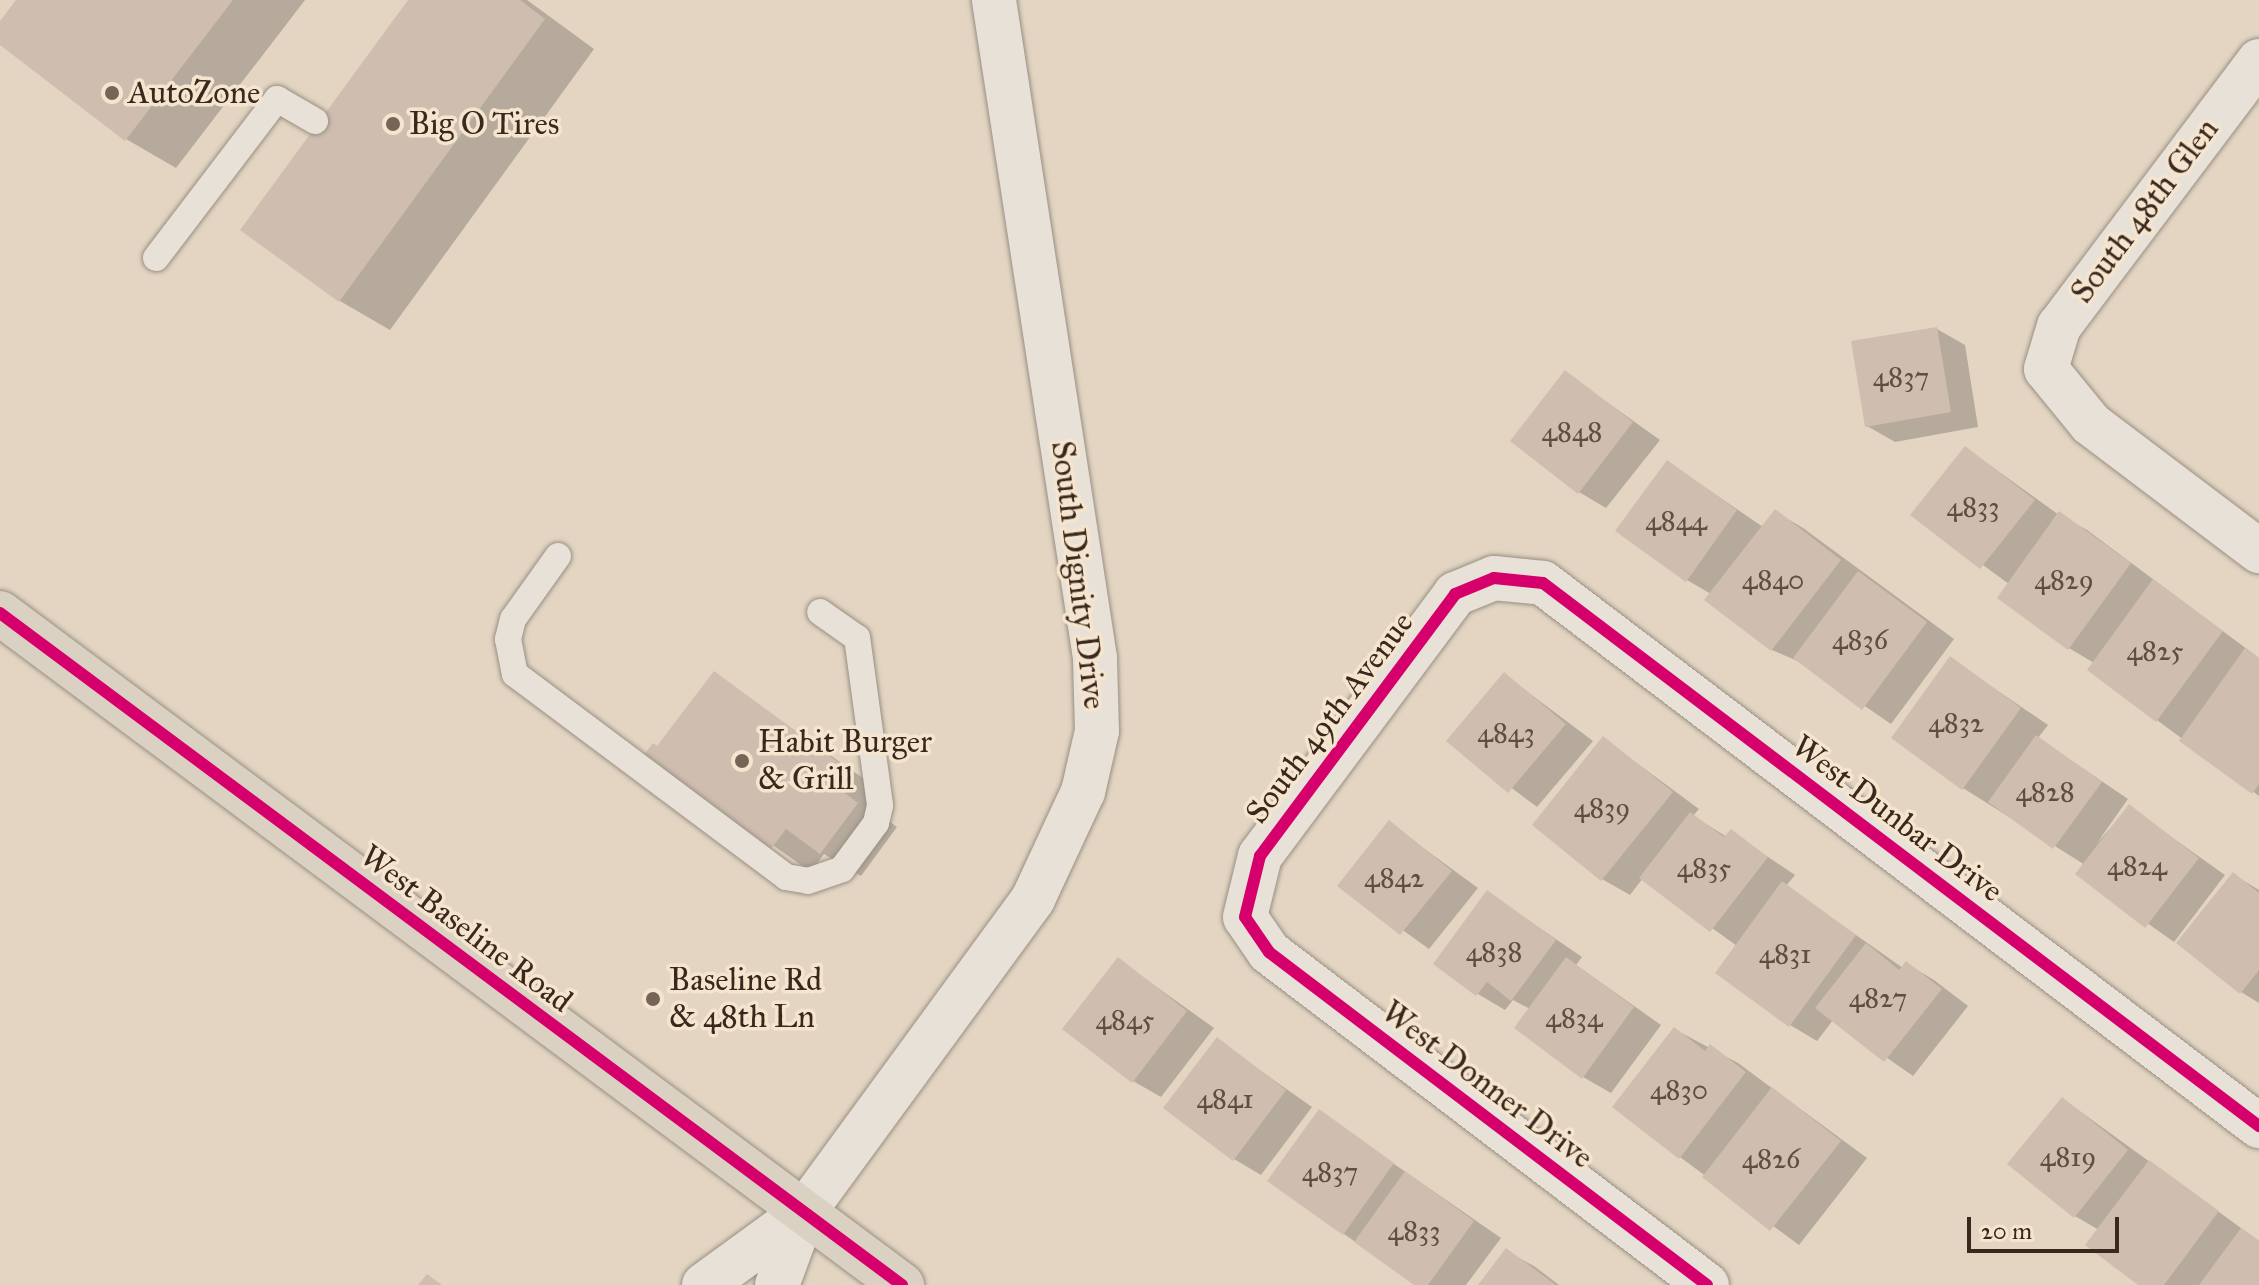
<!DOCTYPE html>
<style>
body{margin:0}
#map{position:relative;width:2259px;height:1285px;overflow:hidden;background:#e3d5c2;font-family:"IM FELL Great Primer",serif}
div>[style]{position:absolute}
.shadow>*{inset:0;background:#0003}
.building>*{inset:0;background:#cfbdb0}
.roads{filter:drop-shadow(0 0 2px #998f83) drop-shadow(0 0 2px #998f83)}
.lane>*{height:26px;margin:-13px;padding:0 13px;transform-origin:13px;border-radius:13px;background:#e8e1d7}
.street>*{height:44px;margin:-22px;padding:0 22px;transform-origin:22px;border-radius:22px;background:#e8e1d7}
.primary>*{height:44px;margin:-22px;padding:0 22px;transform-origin:22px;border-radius:22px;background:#dbd1c2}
.cycleway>*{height:12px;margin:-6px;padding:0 6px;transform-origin:6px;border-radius:6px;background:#d6006c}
.dots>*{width:22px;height:22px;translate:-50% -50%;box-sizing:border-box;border:4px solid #f6e5ce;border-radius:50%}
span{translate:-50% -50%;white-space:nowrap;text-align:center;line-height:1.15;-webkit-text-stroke:7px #f6e5ce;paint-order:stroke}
.number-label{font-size:28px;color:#604e43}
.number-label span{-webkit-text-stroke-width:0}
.poi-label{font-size:32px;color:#3a281e}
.left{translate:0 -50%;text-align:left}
.street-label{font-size:32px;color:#3a281e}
.scale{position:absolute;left:1967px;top:1217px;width:152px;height:36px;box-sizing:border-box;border:4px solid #3a281e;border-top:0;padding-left:10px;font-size:24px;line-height:28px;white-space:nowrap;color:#3a281e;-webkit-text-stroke:6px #f6e5ce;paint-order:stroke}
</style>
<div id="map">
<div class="shadow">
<div style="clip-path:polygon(19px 0,305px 0,176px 168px,126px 139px,0 43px,0 24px)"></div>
<div style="clip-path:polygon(410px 0,527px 0,594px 49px,390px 330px,340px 301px)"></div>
<div style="clip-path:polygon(1937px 329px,1965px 345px,1978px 427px,1895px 442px,1867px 426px)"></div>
<div style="clip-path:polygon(1566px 373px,1660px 440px,1606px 508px,1579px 492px)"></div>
<div style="clip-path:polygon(1966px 448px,2059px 515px,2087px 530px,2259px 658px,2259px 796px,2157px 720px,2094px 663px,2069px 648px,2009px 584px,1913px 514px)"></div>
<div style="clip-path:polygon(1668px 462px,1763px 527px,1776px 512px,1803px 528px,1954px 639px,1891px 724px,1802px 663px,1772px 650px,1707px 600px,1711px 594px,1687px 580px)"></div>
<div style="clip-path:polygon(1951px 659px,2048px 725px,2038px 738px,2128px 799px,2097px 843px,2129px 807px,2225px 875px,2174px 942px,2078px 874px,2085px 865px,1963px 788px)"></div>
<div style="clip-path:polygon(714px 674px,880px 790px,868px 806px,897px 827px,861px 876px,824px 854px,811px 872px,646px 756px,658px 748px)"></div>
<div style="clip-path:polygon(1505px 675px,1593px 741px,1537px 807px,1449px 741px)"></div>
<div style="clip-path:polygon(1604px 739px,1699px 809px,1693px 816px,1727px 837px,1731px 832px,1795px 875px,1786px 886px,1903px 968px,1907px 964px,1934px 980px,1968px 1006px,1913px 1076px,1833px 1020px,1817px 1041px,1790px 1025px,1737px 946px,1643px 878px,1630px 895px,1602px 879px)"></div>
<div style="clip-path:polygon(1389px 823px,1478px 888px,1429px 949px,1340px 885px)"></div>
<div style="clip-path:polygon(2234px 875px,2259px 890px,2259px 1003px,2241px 992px)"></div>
<div style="clip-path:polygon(1487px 892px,1582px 957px,1576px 965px,1661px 1025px,1611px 1093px,1583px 1077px,1530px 1009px,1513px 1000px,1505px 1010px,1478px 994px)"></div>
<div style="clip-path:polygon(1119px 960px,1214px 1028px,1161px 1097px,1133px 1081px)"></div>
<div style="clip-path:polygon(1674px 1029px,1738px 1063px,1867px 1158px,1799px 1245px,1680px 1157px)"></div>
<div style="clip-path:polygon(1217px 1040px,1312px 1107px,1261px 1175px,1234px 1159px)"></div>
<div style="clip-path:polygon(2063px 1099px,2259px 1241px,2259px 1285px,2141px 1285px,2099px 1230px,2075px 1216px)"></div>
<div style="clip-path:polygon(1319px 1112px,1501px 1238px,1466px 1285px,1417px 1285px,1344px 1234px)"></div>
<div style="clip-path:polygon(1506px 1251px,1534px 1266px,1559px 1285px,1481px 1285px)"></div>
</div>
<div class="building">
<div style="clip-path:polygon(16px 0,233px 0,125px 141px,0 45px,0 21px)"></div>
<div style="clip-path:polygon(408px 0,520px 0,545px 19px,339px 302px,240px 230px)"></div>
<div style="clip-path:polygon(1937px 327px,1951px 412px,1865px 427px,1851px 341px)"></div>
<div style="clip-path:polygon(1565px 370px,1633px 422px,1578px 494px,1510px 441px)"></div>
<div style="clip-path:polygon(1965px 446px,2035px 500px,1980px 569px,1910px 515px)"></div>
<div style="clip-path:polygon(1667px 460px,1737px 510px,1686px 582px,1615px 531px)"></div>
<div style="clip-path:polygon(1775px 509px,1841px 560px,1771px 651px,1704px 600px)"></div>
<div style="clip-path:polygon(2059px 511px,2131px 563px,2068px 650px,1997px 598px)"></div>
<div style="clip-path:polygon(1858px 571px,1927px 622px,1862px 710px,1793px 658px)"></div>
<div style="clip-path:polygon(2153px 579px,2223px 631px,2156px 722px,2087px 670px)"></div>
<div style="clip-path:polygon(2245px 648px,2259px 658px,2259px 784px,2252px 794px,2179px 741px)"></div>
<div style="clip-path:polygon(1950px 656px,2021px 708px,1962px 790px,1891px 738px)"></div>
<div style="clip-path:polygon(714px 671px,842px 765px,829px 781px,858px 803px,820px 854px,786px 829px,770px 850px,643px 756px,653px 743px,657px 746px)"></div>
<div style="clip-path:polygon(1504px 672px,1566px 724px,1508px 793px,1446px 741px)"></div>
<div style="clip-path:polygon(2036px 735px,2102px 782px,2053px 849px,1988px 802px)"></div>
<div style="clip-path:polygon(1603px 736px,1673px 792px,1601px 881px,1532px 825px)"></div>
<div style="clip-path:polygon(2129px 804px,2199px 858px,2145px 928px,2075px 874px)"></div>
<div style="clip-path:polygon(1690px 812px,1724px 837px,1731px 829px,1768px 857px,1710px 932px,1639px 878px)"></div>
<div style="clip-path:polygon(1389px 820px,1452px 871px,1400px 935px,1337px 886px)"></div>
<div style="clip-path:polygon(2233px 872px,2259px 893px,2259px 970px,2240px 994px,2176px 943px)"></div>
<div style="clip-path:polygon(1782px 881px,1856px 935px,1789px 1027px,1715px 973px)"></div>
<div style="clip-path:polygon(1487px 890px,1556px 940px,1511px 1001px,1487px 982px,1476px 996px,1433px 964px)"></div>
<div style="clip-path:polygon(1866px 943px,1899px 970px,1906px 961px,1942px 989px,1884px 1062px,1815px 1008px)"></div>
<div style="clip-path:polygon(1118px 957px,1187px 1011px,1132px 1083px,1062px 1029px)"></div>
<div style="clip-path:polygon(1566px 957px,1634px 1007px,1582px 1079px,1514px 1028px)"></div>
<div style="clip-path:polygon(1674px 1027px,1705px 1051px,1710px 1044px,1746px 1072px,1679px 1159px,1612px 1107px)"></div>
<div style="clip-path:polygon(1217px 1037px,1286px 1090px,1233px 1161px,1163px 1108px)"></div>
<div style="clip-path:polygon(1772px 1087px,1841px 1141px,1770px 1231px,1702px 1177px)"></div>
<div style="clip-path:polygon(2062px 1097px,2128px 1150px,2074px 1218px,2007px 1164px)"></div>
<div style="clip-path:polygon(1319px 1109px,1394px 1163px,1343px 1235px,1267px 1181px)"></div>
<div style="clip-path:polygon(2149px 1160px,2219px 1211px,2164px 1285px,2138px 1285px,2085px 1245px)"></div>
<div style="clip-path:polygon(1405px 1171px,1474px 1221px,1428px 1285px,1414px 1285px,1354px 1242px)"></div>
<div style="clip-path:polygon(2241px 1228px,2259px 1241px,2259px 1285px,2199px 1285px)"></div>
<div style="clip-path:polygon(1506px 1248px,1556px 1285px,1478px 1285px)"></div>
<div style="clip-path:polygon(427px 1274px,442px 1285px,418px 1285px)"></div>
</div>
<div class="roads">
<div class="lane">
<div style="left:156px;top:258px;width:200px;rotate:-52.7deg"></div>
<div style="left:277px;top:99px;width:44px;rotate:30.1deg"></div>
<div style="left:558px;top:556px;width:77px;rotate:125.5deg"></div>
<div style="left:513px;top:619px;width:21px;rotate:104deg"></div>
<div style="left:508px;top:639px;width:36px;rotate:79deg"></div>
<div style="left:515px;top:674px;width:339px;rotate:36.8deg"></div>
<div style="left:786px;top:877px;width:22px;rotate:10deg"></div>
<div style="left:808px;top:881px;width:36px;rotate:-19deg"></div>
<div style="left:842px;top:869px;width:57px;rotate:-53.5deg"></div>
<div style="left:876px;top:823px;width:18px;rotate:-77deg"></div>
<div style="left:880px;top:805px;width:169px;rotate:-97.8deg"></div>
<div style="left:857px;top:638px;width:45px;rotate:-144.9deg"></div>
</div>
<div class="street">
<div style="left:2259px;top:61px;width:332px;rotate:127deg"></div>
<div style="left:2059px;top:326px;width:45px;rotate:106.8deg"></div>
<div style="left:2046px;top:369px;width:71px;rotate:50.7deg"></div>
<div style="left:2091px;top:424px;width:211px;rotate:37.1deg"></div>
<div style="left:704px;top:1285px;width:124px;rotate:-36.1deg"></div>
<div style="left:777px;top:1285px;width:78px;rotate:-69.7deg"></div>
<div style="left:804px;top:1212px;width:388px;rotate:-53.8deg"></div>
<div style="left:1033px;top:899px;width:118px;rotate:-65deg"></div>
<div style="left:1083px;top:792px;width:63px;rotate:-77.1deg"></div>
<div style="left:1097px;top:731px;width:73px;rotate:-91.6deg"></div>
<div style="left:1095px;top:658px;width:666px;rotate:-98.73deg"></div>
<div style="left:1707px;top:1285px;width:550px;rotate:-142.76deg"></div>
<div style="left:1269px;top:952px;width:42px;rotate:-124.4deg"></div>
<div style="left:1245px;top:917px;width:63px;rotate:-76.2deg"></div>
<div style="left:1260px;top:856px;width:327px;rotate:-53.3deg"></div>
<div style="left:1455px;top:594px;width:42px;rotate:-22.3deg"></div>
<div style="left:1494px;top:578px;width:49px;rotate:5.8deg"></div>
<div style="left:1543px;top:583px;width:899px;rotate:37.18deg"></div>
</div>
<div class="primary">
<div style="left:0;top:613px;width:1125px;rotate:36.69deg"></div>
</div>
</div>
<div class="cycleway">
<div style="left:0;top:613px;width:1125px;rotate:36.69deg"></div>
<div style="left:1707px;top:1285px;width:550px;rotate:-142.76deg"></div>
<div style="left:1269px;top:952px;width:42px;rotate:-124.4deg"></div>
<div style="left:1245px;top:917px;width:63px;rotate:-76.2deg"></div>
<div style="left:1260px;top:856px;width:327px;rotate:-53.3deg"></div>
<div style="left:1455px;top:594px;width:42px;rotate:-22.3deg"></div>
<div style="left:1494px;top:578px;width:49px;rotate:5.8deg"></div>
<div style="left:1543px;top:583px;width:899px;rotate:37.18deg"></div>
</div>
<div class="dots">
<div style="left:112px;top:93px;background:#756557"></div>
<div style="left:393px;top:124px;background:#756557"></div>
<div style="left:742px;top:761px;background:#756557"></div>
<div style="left:653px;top:999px;background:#756557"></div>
</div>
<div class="number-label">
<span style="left:1901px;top:377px">4837</span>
<span style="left:1572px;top:432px">4848</span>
<span style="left:1973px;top:507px">4833</span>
<span style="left:1676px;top:521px">4844</span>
<span style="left:1773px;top:580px">4840</span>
<span style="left:2064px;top:580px">4829</span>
<span style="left:1860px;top:640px">4836</span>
<span style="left:2155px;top:651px">4825</span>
<span style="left:1956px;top:723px">4832</span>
<span style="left:1506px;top:733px">4843</span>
<span style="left:2045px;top:792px">4828</span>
<span style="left:1602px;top:808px">4839</span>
<span style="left:2137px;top:866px">4824</span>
<span style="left:1704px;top:868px">4835</span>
<span style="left:1394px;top:878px">4842</span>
<span style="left:1494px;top:952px">4838</span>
<span style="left:1785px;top:954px">4831</span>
<span style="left:1878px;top:998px">4827</span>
<span style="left:1574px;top:1018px">4834</span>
<span style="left:1125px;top:1020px">4845</span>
<span style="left:1679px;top:1090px">4830</span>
<span style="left:1225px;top:1099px">4841</span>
<span style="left:2068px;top:1157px">4819</span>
<span style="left:1771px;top:1159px">4826</span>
<span style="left:1330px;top:1172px">4837</span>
<span style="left:1414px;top:1231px">4833</span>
</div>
<div class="poi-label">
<span class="left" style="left:128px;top:93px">AutoZone</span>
<span class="left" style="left:409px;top:124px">Big O Tires</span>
<span class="left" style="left:758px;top:761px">Habit Burger<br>&amp; Grill</span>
<span class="left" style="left:669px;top:999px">Baseline Rd<br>&amp; 48th Ln</span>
</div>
<div class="street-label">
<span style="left:2145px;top:211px;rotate:-53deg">South 48th Glen</span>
<span style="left:1078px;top:575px;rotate:83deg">South Dignity Drive</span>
<span style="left:1330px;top:718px;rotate:-53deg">South 49th Avenue</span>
<span style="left:1897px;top:819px;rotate:37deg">West Dunbar Drive</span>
<span style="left:466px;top:929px;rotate:37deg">West Baseline Road</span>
<span style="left:1487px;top:1085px;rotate:37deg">West Donner Drive</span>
</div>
<div class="scale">20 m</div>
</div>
